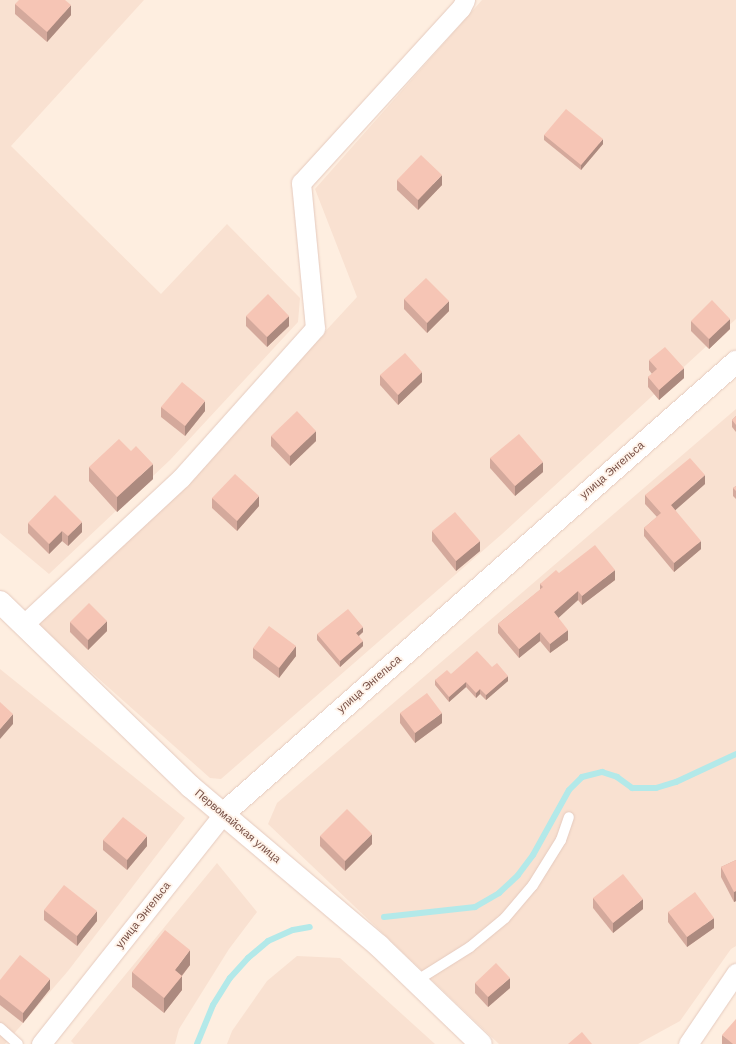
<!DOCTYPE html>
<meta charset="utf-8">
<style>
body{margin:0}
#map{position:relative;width:736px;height:1044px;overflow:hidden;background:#feeee0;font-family:Helvetica,sans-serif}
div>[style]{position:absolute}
.residential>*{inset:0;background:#f9e1d1}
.stream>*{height:6px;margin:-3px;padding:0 3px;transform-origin:3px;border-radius:3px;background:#b3e9e9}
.roads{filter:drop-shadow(0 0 1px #e5cabe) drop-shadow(0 0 1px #e5cabe)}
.lane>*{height:10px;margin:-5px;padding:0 5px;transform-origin:5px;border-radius:5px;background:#fff}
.street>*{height:19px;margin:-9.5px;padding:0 9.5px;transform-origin:9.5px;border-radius:9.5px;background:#fff}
.secondary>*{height:22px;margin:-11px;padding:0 11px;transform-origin:11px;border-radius:11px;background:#fff}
.wall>*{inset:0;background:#d4a99c}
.shaded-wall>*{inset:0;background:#ac8a7f}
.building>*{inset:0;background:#f6c5b5}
span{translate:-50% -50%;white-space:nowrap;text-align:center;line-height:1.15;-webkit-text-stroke:3.5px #fff3e9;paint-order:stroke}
.street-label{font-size:11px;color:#774f45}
</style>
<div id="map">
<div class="residential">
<div style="clip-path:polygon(0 0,144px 0,11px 146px,161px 294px,227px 224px,300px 298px,298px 322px,170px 460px,49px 574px,0 533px)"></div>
<div style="clip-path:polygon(482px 0,736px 0,736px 319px,502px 534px,221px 779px,210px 778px,34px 621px,211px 455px,357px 297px,315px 189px)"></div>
<div style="clip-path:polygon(736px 409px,736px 946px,731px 949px,680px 1021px,638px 1044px,499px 1044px,268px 824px,277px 803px)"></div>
<div style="clip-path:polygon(0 669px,185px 818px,68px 971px,5px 1044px,0 1044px)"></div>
<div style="clip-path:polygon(217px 863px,257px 912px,229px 949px,179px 1029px,175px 1044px,74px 1044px,71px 1041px)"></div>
<div style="clip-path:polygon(297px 956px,340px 958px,435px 1044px,227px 1044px,232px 1031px,267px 981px)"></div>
</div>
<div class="stream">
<div style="left:384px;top:917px;width:92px;rotate:-6.3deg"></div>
<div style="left:475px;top:907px;width:28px;rotate:-30deg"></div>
<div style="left:499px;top:893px;width:26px;rotate:-43deg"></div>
<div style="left:518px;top:875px;width:25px;rotate:-53deg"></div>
<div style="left:533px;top:855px;width:74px;rotate:-61deg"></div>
<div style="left:569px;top:790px;width:18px;rotate:-45deg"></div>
<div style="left:582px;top:777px;width:21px;rotate:-14deg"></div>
<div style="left:602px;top:772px;width:16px;rotate:18deg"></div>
<div style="left:617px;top:777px;width:19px;rotate:36deg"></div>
<div style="left:632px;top:788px;width:24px"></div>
<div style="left:656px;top:788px;width:21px;rotate:-17deg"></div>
<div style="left:676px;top:782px;width:66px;rotate:-25deg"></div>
<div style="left:197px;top:1044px;width:42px;rotate:-67.7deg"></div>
<div style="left:213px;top:1005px;width:32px;rotate:-58deg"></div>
<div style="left:230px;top:978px;width:27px;rotate:-48deg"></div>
<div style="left:248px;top:958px;width:26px;rotate:-40deg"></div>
<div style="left:268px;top:941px;width:27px;rotate:-24deg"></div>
<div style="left:293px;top:930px;width:17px;rotate:-10deg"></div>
</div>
<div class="roads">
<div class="lane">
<div style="left:416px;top:981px;width:64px;rotate:-32.2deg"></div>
<div style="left:470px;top:947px;width:45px;rotate:-39.6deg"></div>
<div style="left:505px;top:918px;width:43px;rotate:-49.7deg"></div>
<div style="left:533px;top:885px;width:53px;rotate:-58.1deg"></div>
<div style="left:561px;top:840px;width:24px;rotate:-71deg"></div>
<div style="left:0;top:1028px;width:24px;rotate:42deg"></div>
</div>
<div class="street">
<div style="left:24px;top:624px;width:214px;rotate:-42.9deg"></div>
<div style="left:181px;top:478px;width:201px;rotate:-48.2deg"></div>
<div style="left:315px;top:328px;width:146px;rotate:-95.5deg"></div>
<div style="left:301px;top:183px;width:237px;rotate:-47.6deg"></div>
<div style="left:461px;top:8px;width:9px;rotate:-63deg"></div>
<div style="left:41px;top:1044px;width:293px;rotate:-51.6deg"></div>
<div style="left:688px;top:1044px;width:86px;rotate:-55.9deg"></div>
</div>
<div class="secondary">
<div style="left:0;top:602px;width:266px;rotate:44.1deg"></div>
<div style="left:191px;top:787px;width:246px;rotate:40.2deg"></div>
<div style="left:379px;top:946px;width:141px;rotate:43.9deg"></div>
<div style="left:223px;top:814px;width:684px;rotate:-41.38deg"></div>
</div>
</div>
<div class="wall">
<div style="clip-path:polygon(15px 4px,71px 15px,47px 42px,15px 14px)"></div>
<div style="clip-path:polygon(544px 135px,603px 144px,581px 170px,544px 140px)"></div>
<div style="clip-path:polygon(397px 180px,442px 185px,418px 210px,397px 190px)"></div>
<div style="clip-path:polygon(404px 299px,449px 311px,427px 333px,404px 309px)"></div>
<div style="clip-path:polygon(246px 316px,289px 326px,267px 347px,246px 326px)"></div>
<div style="clip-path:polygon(691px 321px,730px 329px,709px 349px,691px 331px)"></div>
<div style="clip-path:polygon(649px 360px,684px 378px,659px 400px,648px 387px,648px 377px,652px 374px,649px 370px)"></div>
<div style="clip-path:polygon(380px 375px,422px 382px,398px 405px,380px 385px)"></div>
<div style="clip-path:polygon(161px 407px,205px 411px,185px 436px,161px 417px)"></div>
<div style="clip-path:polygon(736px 416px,736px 432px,732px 427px,732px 420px)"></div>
<div style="clip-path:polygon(271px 436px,316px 441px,290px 466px,271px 446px)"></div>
<div style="clip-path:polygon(490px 458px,543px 472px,515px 496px,490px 468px)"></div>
<div style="clip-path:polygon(89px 467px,153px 479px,117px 512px,89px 481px)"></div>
<div style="clip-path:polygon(705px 484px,675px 510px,701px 549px,674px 572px,644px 536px,644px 528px,657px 517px,645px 504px,645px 495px)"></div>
<div style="clip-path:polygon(736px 486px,736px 499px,733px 496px,733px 488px)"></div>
<div style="clip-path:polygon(212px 498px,259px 506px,237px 531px,212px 508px)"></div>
<div style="clip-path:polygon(28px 523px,82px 532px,68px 546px,62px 541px,49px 554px,28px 533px)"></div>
<div style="clip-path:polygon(432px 531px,480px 551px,456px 571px,432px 541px)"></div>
<div style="clip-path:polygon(559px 573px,615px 580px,582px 605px,578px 600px,558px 618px,568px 640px,550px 653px,540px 641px,519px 658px,498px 633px,498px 624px,540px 590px,540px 584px)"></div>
<div style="clip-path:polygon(70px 622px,107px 631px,88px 650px,70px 632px)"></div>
<div style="clip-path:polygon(363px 632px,359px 636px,363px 646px,340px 667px,317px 640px,317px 634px)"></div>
<div style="clip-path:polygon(253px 648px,296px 656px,279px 678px,253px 658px)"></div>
<div style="clip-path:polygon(492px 667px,508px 681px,486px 700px,480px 694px,476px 698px,466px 687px,449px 702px,435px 685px,435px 680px,451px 674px)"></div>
<div style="clip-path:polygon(400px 713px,442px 723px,415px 743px,400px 723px)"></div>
<div style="clip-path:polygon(320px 836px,372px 844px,345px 871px,320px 846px)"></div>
<div style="clip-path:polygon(103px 840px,147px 846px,127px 870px,103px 850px)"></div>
<div style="clip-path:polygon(736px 860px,736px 901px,734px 902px,721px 877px,721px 867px)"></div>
<div style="clip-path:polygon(593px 898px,643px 909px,613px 933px,593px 908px)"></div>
<div style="clip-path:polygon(44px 910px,97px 921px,77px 946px,44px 920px)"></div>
<div style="clip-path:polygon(668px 912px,714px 928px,687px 947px,668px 922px)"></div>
<div style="clip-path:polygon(190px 965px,182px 976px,182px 990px,164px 1013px,132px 987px,132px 972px)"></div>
<div style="clip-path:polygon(0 980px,50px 989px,23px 1023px,0 1005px)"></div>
<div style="clip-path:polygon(475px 983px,510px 988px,488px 1007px,475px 993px)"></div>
<div style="clip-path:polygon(722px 1035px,736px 1044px,722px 1044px)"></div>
</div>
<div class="shaded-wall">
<div style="clip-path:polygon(71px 5px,71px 15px,47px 42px,47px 32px)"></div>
<div style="clip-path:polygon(603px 139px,603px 144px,581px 170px,581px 165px)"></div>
<div style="clip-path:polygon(442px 175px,442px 185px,418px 210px,418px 200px)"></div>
<div style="clip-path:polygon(449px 301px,449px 311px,427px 333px,427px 323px)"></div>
<div style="clip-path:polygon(289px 316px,289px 326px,267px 347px,267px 337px)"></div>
<div style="clip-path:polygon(730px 319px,730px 329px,709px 349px,709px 339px)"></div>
<div style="clip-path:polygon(684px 368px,684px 378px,659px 400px,659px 390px)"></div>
<div style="clip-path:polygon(422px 372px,422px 382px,398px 405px,398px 395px)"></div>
<div style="clip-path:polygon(205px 401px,205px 411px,185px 436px,185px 426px)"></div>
<div style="clip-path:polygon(316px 431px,316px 441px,290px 466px,290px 456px)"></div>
<div style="clip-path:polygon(543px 462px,543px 472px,515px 496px,515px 486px)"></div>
<div style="clip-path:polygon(153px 464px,153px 479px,117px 512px,117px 497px)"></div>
<div style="clip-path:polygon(705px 475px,705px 484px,671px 514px,671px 505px)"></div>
<div style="clip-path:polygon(259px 496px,259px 506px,237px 531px,237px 521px)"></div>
<div style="clip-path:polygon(82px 522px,82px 532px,68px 546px,68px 536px)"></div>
<div style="clip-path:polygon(62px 531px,62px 541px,49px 554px,49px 544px)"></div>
<div style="clip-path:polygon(480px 541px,480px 551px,456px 571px,456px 561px)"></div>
<div style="clip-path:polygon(701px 541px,701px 549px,674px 572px,674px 563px)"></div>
<div style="clip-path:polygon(615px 570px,615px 580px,582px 605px,582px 596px)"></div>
<div style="clip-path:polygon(578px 591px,578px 600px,554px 622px,554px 612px)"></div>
<div style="clip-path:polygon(107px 621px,107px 631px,88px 650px,88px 640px)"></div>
<div style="clip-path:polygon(363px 627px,363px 632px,356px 638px,356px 633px)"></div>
<div style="clip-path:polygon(568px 630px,568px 640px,550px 653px,550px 644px)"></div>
<div style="clip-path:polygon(540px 632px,540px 641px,519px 658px,519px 649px)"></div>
<div style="clip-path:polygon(363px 641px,363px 646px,340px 667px,340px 661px)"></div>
<div style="clip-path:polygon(296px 646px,296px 656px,279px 678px,279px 668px)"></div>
<div style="clip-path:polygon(508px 676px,508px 681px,486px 700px,486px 695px)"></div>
<div style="clip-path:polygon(466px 682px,466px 687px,449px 702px,449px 697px)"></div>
<div style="clip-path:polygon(480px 689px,480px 694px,476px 698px,476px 693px)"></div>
<div style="clip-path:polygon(442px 713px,442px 723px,415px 743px,415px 733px)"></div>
<div style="clip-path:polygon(13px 714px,13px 724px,0 739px,0 729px)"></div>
<div style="clip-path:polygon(372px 834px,372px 844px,345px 871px,345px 861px)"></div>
<div style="clip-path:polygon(147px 836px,147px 846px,127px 870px,127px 860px)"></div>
<div style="clip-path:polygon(736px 891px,736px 901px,734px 902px,734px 892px)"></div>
<div style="clip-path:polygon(643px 899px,643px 909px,613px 933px,613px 923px)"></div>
<div style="clip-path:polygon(97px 911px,97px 921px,77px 946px,77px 936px)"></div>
<div style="clip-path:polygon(714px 918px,714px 928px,687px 947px,687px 937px)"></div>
<div style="clip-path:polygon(190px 950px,190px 965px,175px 984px,175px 970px)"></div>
<div style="clip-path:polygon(182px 976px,182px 990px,164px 1013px,164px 998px)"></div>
<div style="clip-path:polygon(510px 978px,510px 988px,488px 1007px,488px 997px)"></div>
<div style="clip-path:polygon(50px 979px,50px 989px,23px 1023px,23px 1013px)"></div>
</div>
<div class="building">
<div style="clip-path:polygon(19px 0,65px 0,71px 5px,47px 32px,15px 4px)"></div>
<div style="clip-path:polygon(566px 109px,603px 139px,581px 165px,544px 135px)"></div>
<div style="clip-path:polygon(421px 155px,442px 175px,418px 200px,397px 180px)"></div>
<div style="clip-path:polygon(426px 278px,449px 301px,427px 323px,404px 299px)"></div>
<div style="clip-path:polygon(268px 294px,289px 316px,267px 337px,246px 316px)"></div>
<div style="clip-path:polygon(712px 300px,730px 319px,709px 339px,691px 321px)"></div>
<div style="clip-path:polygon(665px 347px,684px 368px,659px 390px,648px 377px,657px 369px,649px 360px)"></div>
<div style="clip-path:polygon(405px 353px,422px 372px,398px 395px,380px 375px)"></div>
<div style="clip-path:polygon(182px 382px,205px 401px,185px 426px,161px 407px)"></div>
<div style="clip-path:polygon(297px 411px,316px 431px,290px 456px,271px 436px)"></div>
<div style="clip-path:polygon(736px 416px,736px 425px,732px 420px)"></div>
<div style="clip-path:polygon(519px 434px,543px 462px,515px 486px,490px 458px)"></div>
<div style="clip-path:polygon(119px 439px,131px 451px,136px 446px,153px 464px,117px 497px,89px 467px)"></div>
<div style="clip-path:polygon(690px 458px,705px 475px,671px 505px,701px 541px,674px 563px,644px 528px,661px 513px,645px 495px)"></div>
<div style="clip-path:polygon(235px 474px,259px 496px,237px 521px,212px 498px)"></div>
<div style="clip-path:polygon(736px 486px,736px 491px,733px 488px)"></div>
<div style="clip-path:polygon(55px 495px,82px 522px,68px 536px,62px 531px,49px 544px,28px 523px)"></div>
<div style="clip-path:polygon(455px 512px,480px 541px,456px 561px,432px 531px)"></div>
<div style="clip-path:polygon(595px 545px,615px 570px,582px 596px,578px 591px,554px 612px,568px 630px,550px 644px,540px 632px,519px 649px,498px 624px,543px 587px,540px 584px,556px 570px,559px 573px)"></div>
<div style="clip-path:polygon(89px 603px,107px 621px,88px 640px,70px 622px)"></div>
<div style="clip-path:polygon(348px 609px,363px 627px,356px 633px,363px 641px,340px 661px,317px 634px)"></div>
<div style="clip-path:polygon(269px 626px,296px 646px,279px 668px,253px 648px)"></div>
<div style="clip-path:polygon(477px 651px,492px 667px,497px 663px,508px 676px,486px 695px,480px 689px,476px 693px,466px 682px,449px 697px,435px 680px,447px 670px,451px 674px)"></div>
<div style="clip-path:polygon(427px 693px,442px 713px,415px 733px,400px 713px)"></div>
<div style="clip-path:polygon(0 702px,13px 714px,0 729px)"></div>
<div style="clip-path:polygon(347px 809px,372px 834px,345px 861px,320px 836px)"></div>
<div style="clip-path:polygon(123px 817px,147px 836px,127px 860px,103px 840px)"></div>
<div style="clip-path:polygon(736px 860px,736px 891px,734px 892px,721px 867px)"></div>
<div style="clip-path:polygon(623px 874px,643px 899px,613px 923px,593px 898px)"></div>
<div style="clip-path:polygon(64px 885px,97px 911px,77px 936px,44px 910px)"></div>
<div style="clip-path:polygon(695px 892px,714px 918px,687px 937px,668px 912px)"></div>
<div style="clip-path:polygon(165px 930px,190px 950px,175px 970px,182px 976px,164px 998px,132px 972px)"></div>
<div style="clip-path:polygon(20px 955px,50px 979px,23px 1013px,0 995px,0 980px)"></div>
<div style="clip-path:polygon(496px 963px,510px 978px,488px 997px,475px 983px)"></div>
<div style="clip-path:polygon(736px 1019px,736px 1044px,733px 1044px,722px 1035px)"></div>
<div style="clip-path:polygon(582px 1032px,592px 1044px,568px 1044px)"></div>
</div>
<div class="street-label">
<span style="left:612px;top:470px;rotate:-41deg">улица Энгельса</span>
<span style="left:369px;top:684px;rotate:-41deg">улица Энгельса</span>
<span style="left:238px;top:826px;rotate:40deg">Первомайская улица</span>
<span style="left:143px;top:915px;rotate:-52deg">улица Энгельса</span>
</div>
</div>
